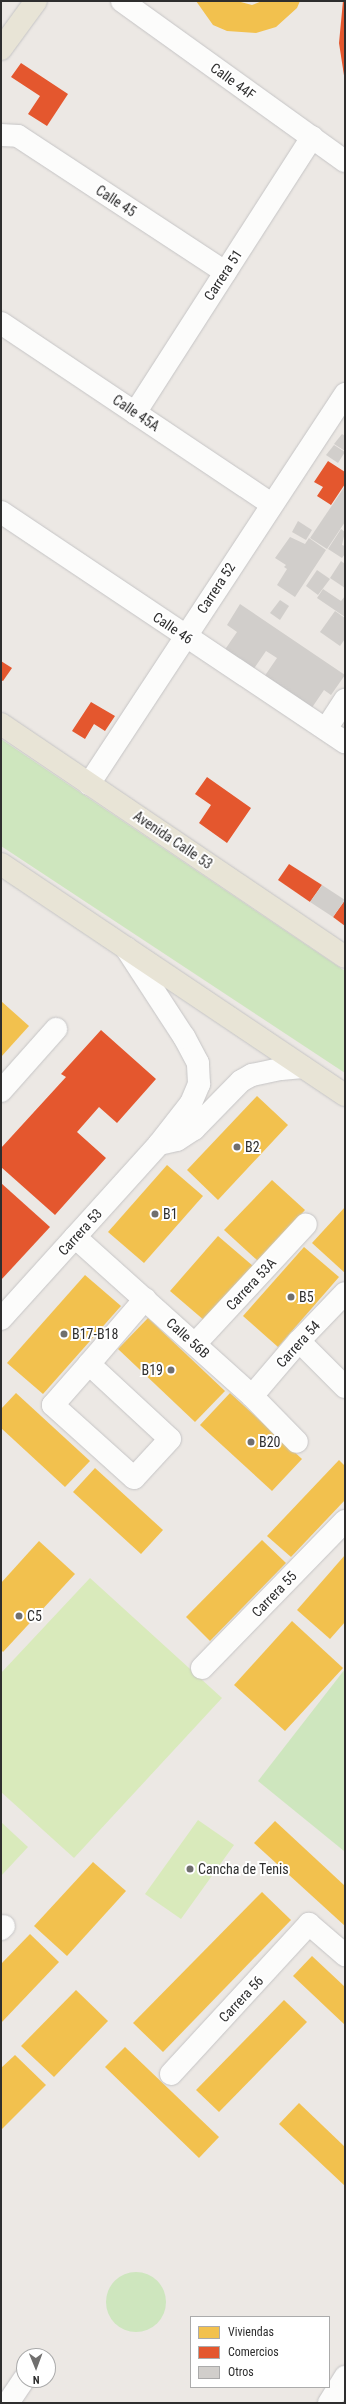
<!DOCTYPE html>
<style>
body{margin:0}
#map{position:relative;width:346px;height:2404px;overflow:hidden;background:#ece8e4;font-family:"Roboto Condensed",sans-serif}
div>[style]{position:absolute}
.green>*{inset:0;background:#cee6be}
.round{border-radius:50%}
.pitch>*{inset:0;background:#d9eabb}
.homes>*{inset:0;background:#f2c14e}
.shops>*{inset:0;background:#e4572e}
.building>*{inset:0;background:#d1cecb}
.roads{filter:drop-shadow(0 0 1px #c5c4c5) drop-shadow(0 0 1px #c5c4c5)}
.minor>*{height:22px;margin:-11px;padding:0 11px;transform-origin:11px;border-radius:11px;background:#fcfcfb}
.major>*{height:22px;margin:-11px;padding:0 11px;transform-origin:11px;border-radius:11px;background:#e8e4d6}
.dots>*{width:11px;height:11px;translate:-50% -50%;box-sizing:border-box;border:2px solid #fff;border-radius:50%}
span{translate:-50% -50%;white-space:nowrap;text-align:center;line-height:1.15;-webkit-text-stroke:4px #fff;paint-order:stroke}
.street-label{font-size:14px;color:#2e2e2e}
.poi-label{font-size:14px;color:#2e2e2e}
.left{translate:0 -50%;text-align:left}
.right{translate:-100% -50%;text-align:right}
.frame{position:absolute;inset:0;border:2px solid #2e2e2e;pointer-events:none}
.legend{position:absolute;left:190px;top:2316px;width:140px;height:72px;box-sizing:border-box;background:#fff;border:1px solid #ababab;margin:0;padding:5px 7px;list-style:none;font-size:12px;color:#2e2e2e}
.legend li{display:flex;align-items:center;gap:8px;height:20px}
.legend b{width:20px;border:1px solid #ababab}
.north{position:absolute;left:16px;top:2348px;width:40px;height:40px;box-sizing:border-box;background:#fff;border:1px solid #ababab;border-radius:50%;rotate:179deg;font-size:11px;font-weight:700;line-height:16px;text-align:center;color:#2e2e2e}
.north::after{content:'';display:block;margin:auto;width:14px;height:18px;background:#706f6e;clip-path:polygon(50% 0,100% 100%,50% 72%,0 100%)}
</style>
<div id="map">
<div class="green">
<div style="clip-path:polygon(1px 739px,345px 971px,345px 1073px,1px 846px)"></div>
<div style="clip-path:polygon(345px 1669px,345px 1850px,344px 1851px,258px 1781px)"></div>
<div class="round" style="left:106px;top:2272px;width:60px;height:60px"></div>
</div>
<div class="pitch">
<div style="clip-path:polygon(90px 1578px,222px 1698px,74px 1858px,1px 1792px,1px 1673px)"></div>
<div style="clip-path:polygon(198px 1820px,234px 1845px,181px 1919px,145px 1894px)"></div>
<div style="clip-path:polygon(1px 1822px,28px 1847px,1px 1876px)"></div>
</div>
<div class="homes">
<div style="clip-path:polygon(196px 1px,237px 1px,252px 5px,262px 1px,300px 1px,297px 8px,276px 27px,256px 33px,227px 31px,213px 25px)"></div>
<div style="clip-path:polygon(1px 1001px,29px 1026px,1px 1057px)"></div>
<div style="clip-path:polygon(257px 1096px,288px 1125px,218px 1200px,187px 1170px)"></div>
<div style="clip-path:polygon(167px 1165px,203px 1196px,144px 1263px,108px 1232px)"></div>
<div style="clip-path:polygon(272px 1180px,305px 1210px,258px 1261px,224px 1230px)"></div>
<div style="clip-path:polygon(345px 1207px,345px 1273px,312px 1243px)"></div>
<div style="clip-path:polygon(218px 1236px,253px 1266px,205px 1321px,170px 1291px)"></div>
<div style="clip-path:polygon(304px 1247px,339px 1277px,278px 1347px,243px 1316px)"></div>
<div style="clip-path:polygon(85px 1275px,121px 1306px,43px 1394px,7px 1363px)"></div>
<div style="clip-path:polygon(148px 1318px,225px 1391px,195px 1422px,118px 1349px)"></div>
<div style="clip-path:polygon(16px 1393px,90px 1461px,65px 1487px,1px 1428px,1px 1409px)"></div>
<div style="clip-path:polygon(230px 1393px,302px 1459px,272px 1491px,200px 1425px)"></div>
<div style="clip-path:polygon(339px 1460px,345px 1466px,345px 1500px,291px 1557px,267px 1536px)"></div>
<div style="clip-path:polygon(95px 1468px,163px 1530px,141px 1554px,73px 1492px)"></div>
<div style="clip-path:polygon(262px 1540px,286px 1563px,210px 1641px,186px 1617px)"></div>
<div style="clip-path:polygon(39px 1541px,75px 1574px,3px 1652px,1px 1650px,1px 1583px)"></div>
<div style="clip-path:polygon(345px 1555px,345px 1622px,330px 1639px,297px 1610px)"></div>
<div style="clip-path:polygon(292px 1621px,343px 1668px,285px 1731px,234px 1685px)"></div>
<div style="clip-path:polygon(275px 1821px,345px 1886px,345px 1926px,254px 1843px)"></div>
<div style="clip-path:polygon(93px 1862px,126px 1891px,67px 1956px,34px 1926px)"></div>
<div style="clip-path:polygon(262px 1892px,291px 1920px,163px 2052px,133px 2023px)"></div>
<div style="clip-path:polygon(30px 1934px,59px 1962px,1px 2023px,1px 1964px)"></div>
<div style="clip-path:polygon(312px 1956px,345px 1987px,345px 2025px,293px 1976px)"></div>
<div style="clip-path:polygon(76px 1990px,108px 2021px,54px 2077px,21px 2046px)"></div>
<div style="clip-path:polygon(284px 2000px,307px 2022px,219px 2112px,196px 2090px)"></div>
<div style="clip-path:polygon(125px 2047px,219px 2137px,199px 2158px,105px 2067px)"></div>
<div style="clip-path:polygon(15px 2055px,46px 2085px,1px 2130px,1px 2068px)"></div>
<div style="clip-path:polygon(299px 2103px,345px 2147px,345px 2186px,279px 2124px)"></div>
</div>
<div class="shops">
<div style="clip-path:polygon(343px 1px,345px 1px,345px 82px,339px 43px)"></div>
<div style="clip-path:polygon(21px 63px,68px 94px,47px 126px,28px 114px,40px 96px,11px 77px)"></div>
<div style="clip-path:polygon(328px 461px,345px 472px,345px 484px,331px 505px,317px 496px,323px 487px,314px 482px)"></div>
<div style="clip-path:polygon(1px 661px,12px 668px,3px 681px,1px 680px)"></div>
<div style="clip-path:polygon(91px 702px,115px 716px,105px 731px,94px 724px,85px 739px,72px 731px)"></div>
<div style="clip-path:polygon(207px 777px,251px 808px,227px 843px,199px 823px,211px 805px,195px 794px)"></div>
<div style="clip-path:polygon(289px 864px,322px 885px,310px 902px,278px 880px)"></div>
<div style="clip-path:polygon(345px 900px,345px 926px,333px 917px)"></div>
<div style="clip-path:polygon(101px 1030px,156px 1079px,117px 1123px,99px 1107px,77px 1132px,106px 1158px,55px 1215px,1px 1167px,1px 1148px,66px 1077px,61px 1074px)"></div>
<div style="clip-path:polygon(1px 1183px,50px 1227px,1px 1280px)"></div>
</div>
<div class="building">
<div style="clip-path:polygon(342px 434px,345px 436px,345px 451px,334px 444px)"></div>
<div style="clip-path:polygon(334px 445px,345px 452px,338px 463px,326px 455px)"></div>
<div style="clip-path:polygon(345px 486px,345px 522px,327px 549px,310px 538px)"></div>
<div style="clip-path:polygon(298px 521px,312px 530px,306px 540px,292px 532px)"></div>
<div style="clip-path:polygon(341px 529px,345px 532px,342px 545px,345px 546px,345px 554px,342px 558px,328px 549px)"></div>
<div style="clip-path:polygon(290px 537px,305px 544px,309px 538px,326px 550px,295px 597px,277px 585px,287px 569px,284px 567px,286px 565px,275px 558px)"></div>
<div style="clip-path:polygon(341px 561px,345px 564px,345px 588px,330px 578px)"></div>
<div style="clip-path:polygon(317px 570px,330px 579px,318px 595px,306px 586px)"></div>
<div style="clip-path:polygon(323px 589px,341px 601px,345px 596px,345px 617px,317px 598px)"></div>
<div style="clip-path:polygon(280px 600px,289px 606px,280px 620px,270px 613px)"></div>
<div style="clip-path:polygon(240px 604px,345px 675px,331px 695px,324px 690px,311px 709px,264px 677px,277px 658px,266px 651px,253px 670px,224px 651px,237px 632px,227px 625px)"></div>
<div style="clip-path:polygon(335px 611px,345px 618px,345px 639px,340px 646px,320px 632px)"></div>
<div style="clip-path:polygon(322px 885px,345px 900px,333px 917px,310px 902px)"></div>
</div>
<div class="roads">
<div class="minor">
<div style="left:122px;top:1px;width:274px;rotate:35.7deg"></div>
<div style="left:1px;top:135px;width:17px;rotate:3deg"></div>
<div style="left:18px;top:136px;width:248px;rotate:33.3deg"></div>
<div style="left:1px;top:323px;width:325px;rotate:33.8deg"></div>
<div style="left:135px;top:413px;width:328px;rotate:-57.3deg"></div>
<div style="left:1px;top:512px;width:414px;rotate:33.8deg"></div>
<div style="left:326px;top:729px;width:35px;rotate:-57deg"></div>
<div style="left:89px;top:784px;width:467px;rotate:-56.7deg"></div>
<div style="left:1px;top:1091px;width:83px;rotate:-48.4deg"></div>
<div style="left:159px;top:1144px;width:18px;rotate:-13deg"></div>
<div style="left:177px;top:1140px;width:20px;rotate:-33deg"></div>
<div style="left:194px;top:1129px;width:67px;rotate:-45.6deg"></div>
<div style="left:241px;top:1081px;width:13px;rotate:-29deg"></div>
<div style="left:252px;top:1075px;width:30px;rotate:-12deg"></div>
<div style="left:281px;top:1069px;width:22px;rotate:-5deg"></div>
<div style="left:75px;top:1237px;width:238px;rotate:41.9deg"></div>
<div style="left:252px;top:1396px;width:64px;rotate:45.6deg"></div>
<div style="left:1px;top:1319px;width:236px;rotate:-47.9deg"></div>
<div style="left:159px;top:1144px;width:52px;rotate:-52deg"></div>
<div style="left:191px;top:1103px;width:21px;rotate:-67deg"></div>
<div style="left:199px;top:1084px;width:21px;rotate:-93deg"></div>
<div style="left:198px;top:1063px;width:30px;rotate:-118deg"></div>
<div style="left:184px;top:1037px;width:106px;rotate:-123.1deg"></div>
<div style="left:299px;top:1341px;width:65px;rotate:45deg"></div>
<div style="left:195px;top:1344px;width:163px;rotate:-47.2deg"></div>
<div style="left:89px;top:1364px;width:110px;rotate:42.8deg"></div>
<div style="left:170px;top:1439px;width:53px;rotate:132.7deg"></div>
<div style="left:134px;top:1478px;width:109px;rotate:-138deg"></div>
<div style="left:53px;top:1405px;width:55px;rotate:-48.7deg"></div>
<div style="left:89px;top:1364px;width:86px;rotate:-49.3deg"></div>
<div style="left:252px;top:1396px;width:72px;rotate:-49.5deg"></div>
<div style="left:299px;top:1341px;width:66px;rotate:-46.2deg"></div>
<div style="left:202px;top:1668px;width:205px;rotate:-45.8deg"></div>
<div style="left:1px;top:1929px;width:4px;rotate:-45deg"></div>
<div style="left:171px;top:2074px;width:204px;rotate:-47.4deg"></div>
<div style="left:309px;top:1924px;width:48px;rotate:40.7deg"></div>
<div style="left:8px;top:2403px;width:29px;rotate:-56deg"></div>
<div style="left:329px;top:2403px;width:31px;rotate:-58deg"></div>
</div>
<div class="major">
<div style="left:1px;top:49px;width:59px;rotate:-53.9deg"></div>
<div style="left:1px;top:724px;width:415px;rotate:34.1deg"></div>
<div style="left:1px;top:864px;width:414px;rotate:33.9deg"></div>
</div>
</div>
<div class="dots">
<div style="left:237px;top:1147px;background:#706f6e"></div>
<div style="left:155px;top:1214px;background:#706f6e"></div>
<div style="left:291px;top:1297px;background:#706f6e"></div>
<div style="left:64px;top:1334px;background:#706f6e"></div>
<div style="left:171px;top:1370px;background:#706f6e"></div>
<div style="left:251px;top:1442px;background:#706f6e"></div>
<div style="left:19px;top:1616px;background:#706f6e"></div>
<div style="left:190px;top:1869px;background:#706f6e"></div>
</div>
<div class="street-label">
<span style="left:233px;top:81px;rotate:36deg">Calle 44F</span>
<span style="left:116px;top:201px;rotate:33deg">Calle 45</span>
<span style="left:223px;top:275px;rotate:-57deg">Carrera 51</span>
<span style="left:136px;top:413px;rotate:34deg">Calle 45A</span>
<span style="left:216px;top:588px;rotate:-57deg">Carrera 52</span>
<span style="left:173px;top:628px;rotate:34deg">Calle 46</span>
<span style="left:173px;top:840px;rotate:34deg">Avenida Calle 53</span>
<span style="left:80px;top:1232px;rotate:-48deg">Carrera 53</span>
<span style="left:251px;top:1284px;rotate:-47deg">Carrera 53A</span>
<span style="left:188px;top:1338px;rotate:42deg">Calle 56B</span>
<span style="left:298px;top:1344px;rotate:-48deg">Carrera 54</span>
<span style="left:274px;top:1594px;rotate:-46deg">Carrera 55</span>
<span style="left:241px;top:1999px;rotate:-47deg">Carrera 56</span>
</div>
<div class="poi-label">
<span class="left" style="left:245px;top:1147px">B2</span>
<span class="left" style="left:163px;top:1214px">B1</span>
<span class="left" style="left:299px;top:1297px">B5</span>
<span class="left" style="left:72px;top:1334px">B17-B18</span>
<span class="right" style="left:163px;top:1370px">B19</span>
<span class="left" style="left:259px;top:1442px">B20</span>
<span class="left" style="left:27px;top:1616px">C5</span>
<span class="left" style="left:198px;top:1869px">Cancha de Tenis</span>
</div>
<div class="frame"></div>
<ul class="legend">
<li><b style="height:11px;background:#f2c14e"></b>Viviendas</li>
<li><b style="height:11px;background:#e4572e"></b>Comercios</li>
<li><b style="height:11px;background:#d1cecb"></b>Otros</li>
</ul>
<div class="north">N</div>
</div>
